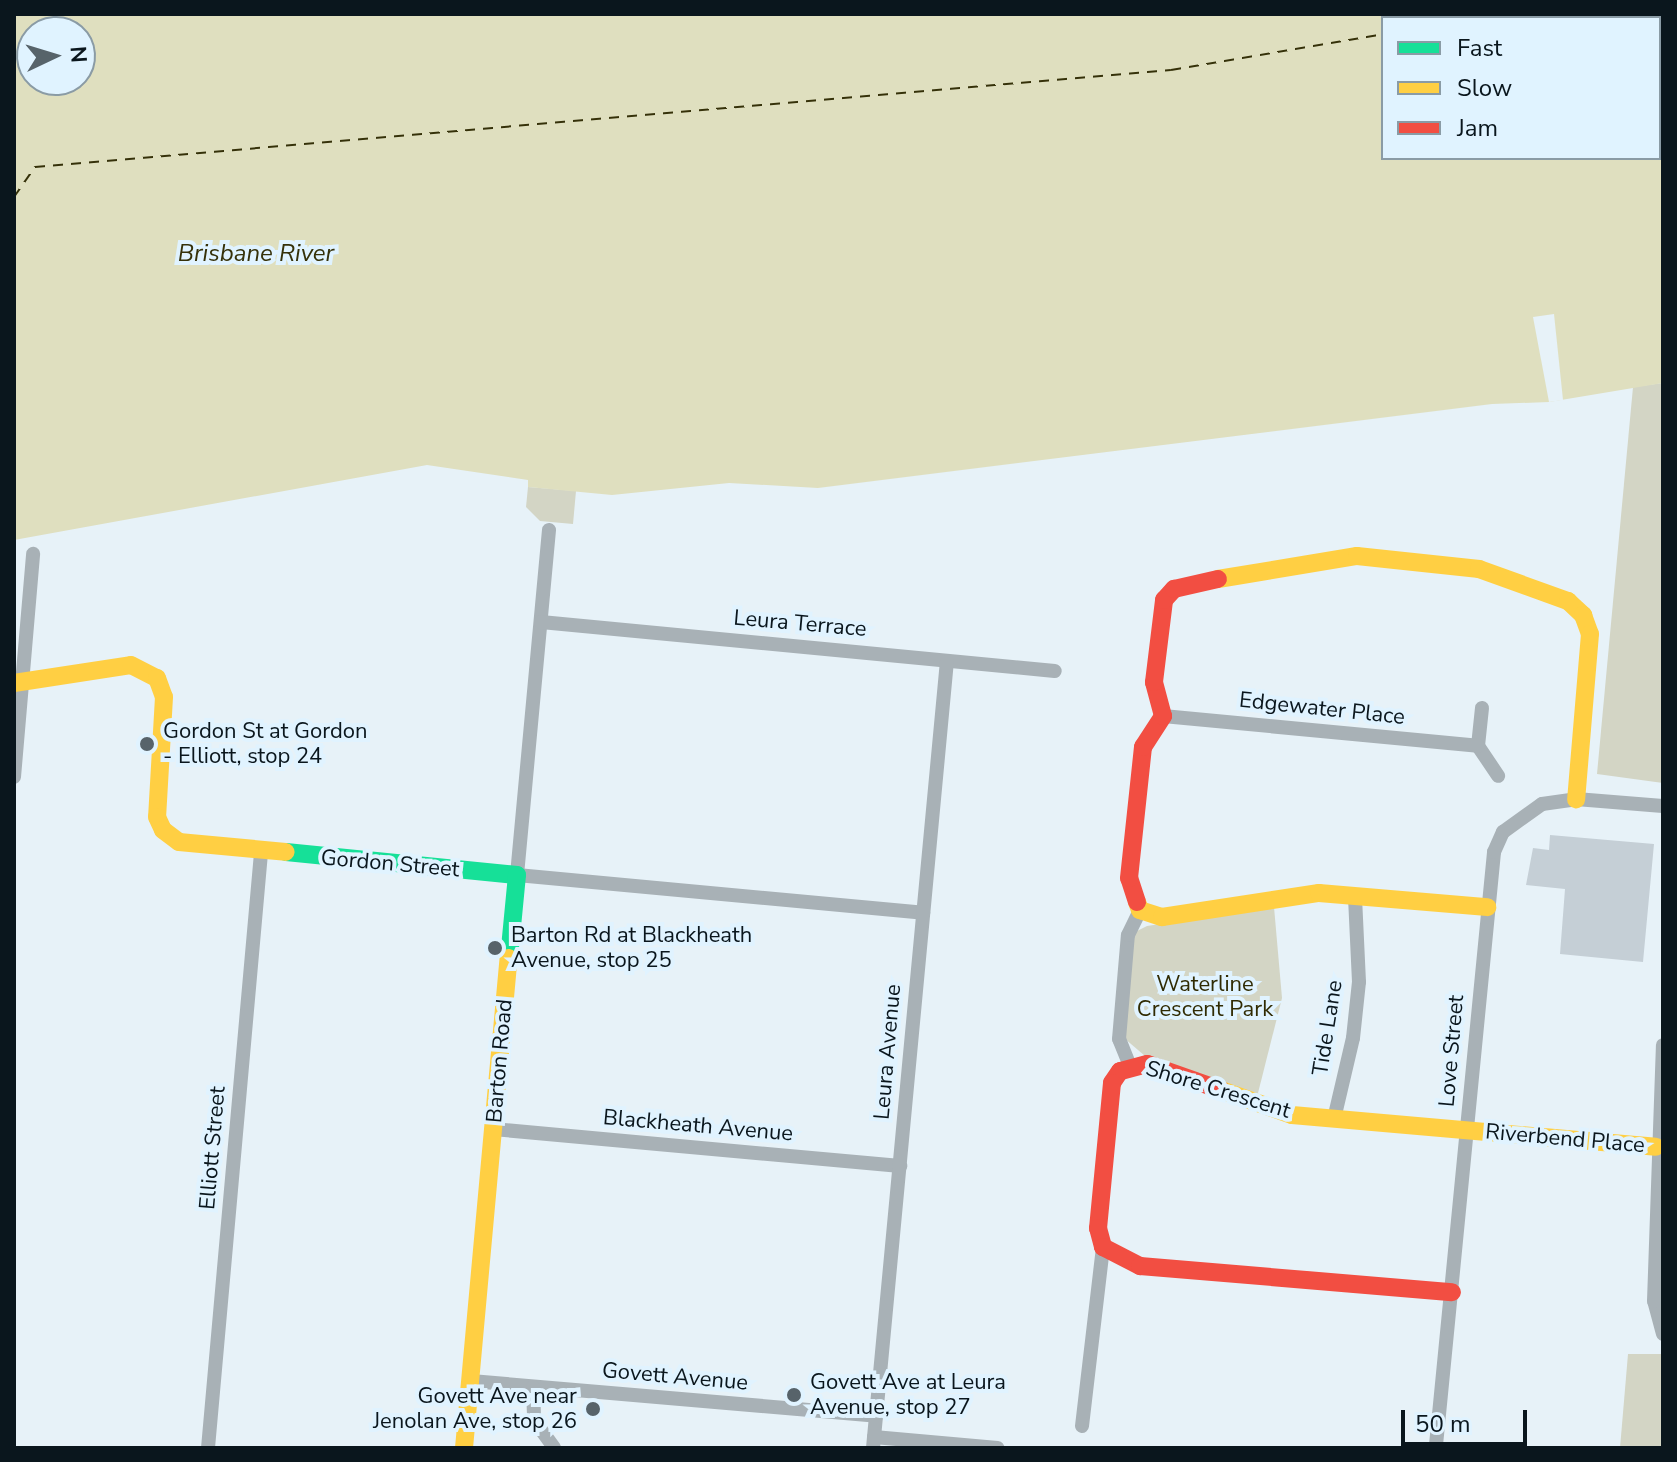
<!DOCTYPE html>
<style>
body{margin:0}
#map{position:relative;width:1677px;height:1462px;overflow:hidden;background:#e7f2f8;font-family:"Nunito Sans",sans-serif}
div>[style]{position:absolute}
.green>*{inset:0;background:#d3d5c5}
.water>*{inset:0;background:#dfdfbf}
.pier>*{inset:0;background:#e7f2f8}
.ferry>*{height:2px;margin-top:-1px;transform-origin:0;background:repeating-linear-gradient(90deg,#353109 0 10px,transparent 0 18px)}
.building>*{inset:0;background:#c5cfd6}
.street>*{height:14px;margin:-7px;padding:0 7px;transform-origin:7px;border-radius:7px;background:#a8b1b6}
.fast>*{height:18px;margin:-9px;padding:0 9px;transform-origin:9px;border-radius:9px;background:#16e098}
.slow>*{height:18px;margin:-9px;padding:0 9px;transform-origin:9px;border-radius:9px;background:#ffcf43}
.jam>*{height:18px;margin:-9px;padding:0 9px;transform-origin:9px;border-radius:9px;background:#f24e42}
.dots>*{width:22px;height:22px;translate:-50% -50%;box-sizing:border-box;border:4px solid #e0f3ff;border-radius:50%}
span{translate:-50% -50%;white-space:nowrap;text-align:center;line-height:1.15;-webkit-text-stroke:8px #e0f3ff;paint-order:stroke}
.street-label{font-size:22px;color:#0a161d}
.poi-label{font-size:22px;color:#0a161d}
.left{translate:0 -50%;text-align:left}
.right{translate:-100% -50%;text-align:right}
.park-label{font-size:22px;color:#302b03}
.water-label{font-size:24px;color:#353109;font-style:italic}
.frame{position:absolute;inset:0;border:16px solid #0a161d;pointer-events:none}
.legend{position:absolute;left:1381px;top:16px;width:280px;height:144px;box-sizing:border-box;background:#e0f3ff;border:2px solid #8a9ba5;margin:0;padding:10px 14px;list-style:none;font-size:24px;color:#0a161d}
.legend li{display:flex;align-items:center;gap:16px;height:40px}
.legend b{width:40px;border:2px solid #8a9ba5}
.north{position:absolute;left:16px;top:16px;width:80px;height:80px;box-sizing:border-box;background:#e0f3ff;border:2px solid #8a9ba5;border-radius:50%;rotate:86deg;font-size:22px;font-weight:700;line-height:32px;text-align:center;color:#0a161d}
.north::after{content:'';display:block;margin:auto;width:28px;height:36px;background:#57636a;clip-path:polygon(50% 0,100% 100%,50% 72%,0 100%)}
.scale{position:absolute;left:1401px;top:1410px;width:126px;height:36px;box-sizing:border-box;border:4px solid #0a161d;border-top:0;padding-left:10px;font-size:24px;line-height:28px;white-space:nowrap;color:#0a161d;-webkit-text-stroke:6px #e0f3ff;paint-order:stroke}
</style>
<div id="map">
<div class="green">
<div style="clip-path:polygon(1663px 383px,1663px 783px,1597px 774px,1633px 387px)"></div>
<div style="clip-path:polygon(528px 487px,576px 491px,573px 524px,540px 521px,526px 507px)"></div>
<div style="clip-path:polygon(1274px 907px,1282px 998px,1257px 1097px,1145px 1056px,1124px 1038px,1133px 933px,1147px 926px)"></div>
<div style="clip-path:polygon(1628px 1354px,1663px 1354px,1663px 1448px,1620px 1448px)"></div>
</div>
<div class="water">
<div style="clip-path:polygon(evenodd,14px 14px,1663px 14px,1663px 383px,1549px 402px,1492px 404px,818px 488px,729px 483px,612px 495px,528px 487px,528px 480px,427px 465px,14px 540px,14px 14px,1383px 18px,1659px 18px,1659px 158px,1383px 158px,1383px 18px,14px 14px,32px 32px,80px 32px,80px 80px,32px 80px,32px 32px)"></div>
</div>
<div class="pier">
<div style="clip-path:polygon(1554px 314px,1563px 400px,1549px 402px,1533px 317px)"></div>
</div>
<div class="ferry">
<div style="left:1481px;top:18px;width:24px;rotate:-9deg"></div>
<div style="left:14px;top:197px;width:37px;rotate:-55deg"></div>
<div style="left:35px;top:167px;width:1140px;rotate:-4.88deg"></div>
<div style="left:1171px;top:70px;width:215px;rotate:-9.6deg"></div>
</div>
<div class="building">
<div style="clip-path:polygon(1550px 835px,1654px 844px,1643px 962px,1560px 954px,1565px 889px,1526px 885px,1533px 848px,1549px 850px)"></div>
</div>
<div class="street">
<div style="left:549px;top:530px;width:346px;rotate:95.3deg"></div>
<div style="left:517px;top:875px;width:408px;rotate:5.3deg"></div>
<div style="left:541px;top:622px;width:516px;rotate:5.45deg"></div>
<div style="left:1482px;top:708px;width:38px;rotate:96deg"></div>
<div style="left:1478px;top:746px;width:36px;rotate:56deg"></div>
<div style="left:1163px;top:716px;width:316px;rotate:5.4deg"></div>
<div style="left:14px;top:777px;width:224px;rotate:-85.1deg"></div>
<div style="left:1130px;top:1066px;width:29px;rotate:-112deg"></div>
<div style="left:1119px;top:1039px;width:104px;rotate:-85.1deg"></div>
<div style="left:1128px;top:935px;width:28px;rotate:-64deg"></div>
<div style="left:1334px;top:1119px;width:83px;rotate:-76.8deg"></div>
<div style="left:1353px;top:1038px;width:56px;rotate:-83.9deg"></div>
<div style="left:1359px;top:982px;width:86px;rotate:-92.7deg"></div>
<div style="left:493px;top:1129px;width:409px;rotate:5.2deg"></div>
<div style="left:1663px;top:1334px;width:34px;rotate:-105deg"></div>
<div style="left:1654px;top:1301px;width:256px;rotate:-88deg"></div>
<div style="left:471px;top:1381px;width:407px;rotate:4.9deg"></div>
<div style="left:533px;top:1387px;width:33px;rotate:88deg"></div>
<div style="left:534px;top:1420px;width:34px;rotate:54deg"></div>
<div style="left:1082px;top:1426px;width:180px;rotate:-83.3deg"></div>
<div style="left:874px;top:1437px;width:124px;rotate:5.1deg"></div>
<div style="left:1436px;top:1445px;width:596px;rotate:-84.41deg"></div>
<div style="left:1494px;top:852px;width:22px;rotate:-66deg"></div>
<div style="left:1503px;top:832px;width:48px;rotate:-35.7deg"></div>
<div style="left:1542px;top:804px;width:34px;rotate:-8deg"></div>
<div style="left:1576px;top:799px;width:87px;rotate:4.6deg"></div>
<div style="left:208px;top:1448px;width:597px;rotate:-84.91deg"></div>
<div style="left:873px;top:1448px;width:790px;rotate:-84.63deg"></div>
</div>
<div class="fast">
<div style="left:286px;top:852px;width:232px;rotate:5.7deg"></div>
<div style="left:517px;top:875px;width:83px;rotate:95.5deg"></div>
</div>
<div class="slow">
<div style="left:1218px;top:579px;width:141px;rotate:-9.4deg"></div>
<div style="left:1357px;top:556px;width:123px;rotate:6.1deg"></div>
<div style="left:1479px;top:569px;width:95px;rotate:19.8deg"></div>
<div style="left:1568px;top:601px;width:21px;rotate:43deg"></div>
<div style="left:1583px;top:615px;width:20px;rotate:70deg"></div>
<div style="left:1590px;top:634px;width:166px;rotate:94.8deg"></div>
<div style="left:14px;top:683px;width:118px;rotate:-8.7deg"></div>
<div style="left:131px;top:665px;width:29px;rotate:27deg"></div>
<div style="left:157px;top:678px;width:20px;rotate:70deg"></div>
<div style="left:164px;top:697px;width:120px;rotate:93.3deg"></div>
<div style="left:157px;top:817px;width:14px;rotate:65deg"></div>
<div style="left:163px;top:830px;width:20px;rotate:37deg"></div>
<div style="left:179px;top:842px;width:107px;rotate:5.3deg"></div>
<div style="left:1137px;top:902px;width:9px;rotate:69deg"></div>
<div style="left:1140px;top:910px;width:23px;rotate:18deg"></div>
<div style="left:1162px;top:917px;width:159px;rotate:-8.7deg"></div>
<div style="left:1319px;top:893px;width:169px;rotate:4.8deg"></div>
<div style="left:1221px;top:1090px;width:75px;rotate:19.4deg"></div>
<div style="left:1292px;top:1115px;width:365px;rotate:5deg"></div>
<div style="left:464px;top:1448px;width:492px;rotate:-84.8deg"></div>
</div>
<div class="jam">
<div style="left:1137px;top:902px;width:25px;rotate:-108deg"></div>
<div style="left:1129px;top:878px;width:132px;rotate:-83.9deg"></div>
<div style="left:1143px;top:747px;width:37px;rotate:-57deg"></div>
<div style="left:1163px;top:716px;width:35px;rotate:-105deg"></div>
<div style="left:1154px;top:682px;width:83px;rotate:-83deg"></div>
<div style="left:1164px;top:600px;width:15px;rotate:-48deg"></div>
<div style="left:1174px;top:589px;width:45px;rotate:-12.8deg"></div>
<div style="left:1221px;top:1090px;width:78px;rotate:-160.6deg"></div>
<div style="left:1147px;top:1064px;width:28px;rotate:165deg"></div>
<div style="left:1120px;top:1071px;width:14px;rotate:124deg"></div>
<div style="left:1112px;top:1083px;width:146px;rotate:95.5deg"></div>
<div style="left:1098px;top:1228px;width:20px;rotate:75deg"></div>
<div style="left:1103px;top:1247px;width:42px;rotate:27.2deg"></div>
<div style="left:1140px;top:1266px;width:313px;rotate:4.8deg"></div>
</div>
<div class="dots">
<div style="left:147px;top:744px;background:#57636a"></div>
<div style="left:495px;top:948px;background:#57636a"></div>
<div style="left:794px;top:1395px;background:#57636a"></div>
<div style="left:593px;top:1409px;background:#57636a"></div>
</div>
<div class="street-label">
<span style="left:800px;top:624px;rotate:5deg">Leura Terrace</span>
<span style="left:1322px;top:709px;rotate:6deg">Edgewater Place</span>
<span style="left:390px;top:864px;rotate:5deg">Gordon Street</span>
<span style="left:1328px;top:1028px;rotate:-81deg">Tide Lane</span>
<span style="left:1452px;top:1051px;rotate:-85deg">Love Street</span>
<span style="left:888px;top:1052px;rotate:-85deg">Leura Avenue</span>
<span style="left:500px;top:1061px;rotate:-85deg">Barton Road</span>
<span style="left:1218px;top:1090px;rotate:17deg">Shore Crescent</span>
<span style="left:698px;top:1126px;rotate:5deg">Blackheath Avenue</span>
<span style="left:1565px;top:1139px;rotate:5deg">Riverbend Place</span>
<span style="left:213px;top:1148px;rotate:-85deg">Elliott Street</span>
<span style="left:675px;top:1377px;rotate:5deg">Govett Avenue</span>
</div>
<div class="poi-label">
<span class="left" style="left:163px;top:744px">Gordon St at Gordon<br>- Elliott, stop 24</span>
<span class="left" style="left:511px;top:948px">Barton Rd at Blackheath<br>Avenue, stop 25</span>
<span class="left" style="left:810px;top:1395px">Govett Ave at Leura<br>Avenue, stop 27</span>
<span class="right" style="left:577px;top:1409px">Govett Ave near<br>Jenolan Ave, stop 26</span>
</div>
<div class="park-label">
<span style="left:1205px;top:997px">Waterline<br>Crescent Park</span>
</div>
<div class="water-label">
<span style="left:256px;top:254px">Brisbane River</span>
</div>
<div class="frame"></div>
<ul class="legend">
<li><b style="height:10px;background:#16e098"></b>Fast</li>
<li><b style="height:10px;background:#ffcf43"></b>Slow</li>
<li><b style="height:10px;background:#f24e42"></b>Jam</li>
</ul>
<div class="north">N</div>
<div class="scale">50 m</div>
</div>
